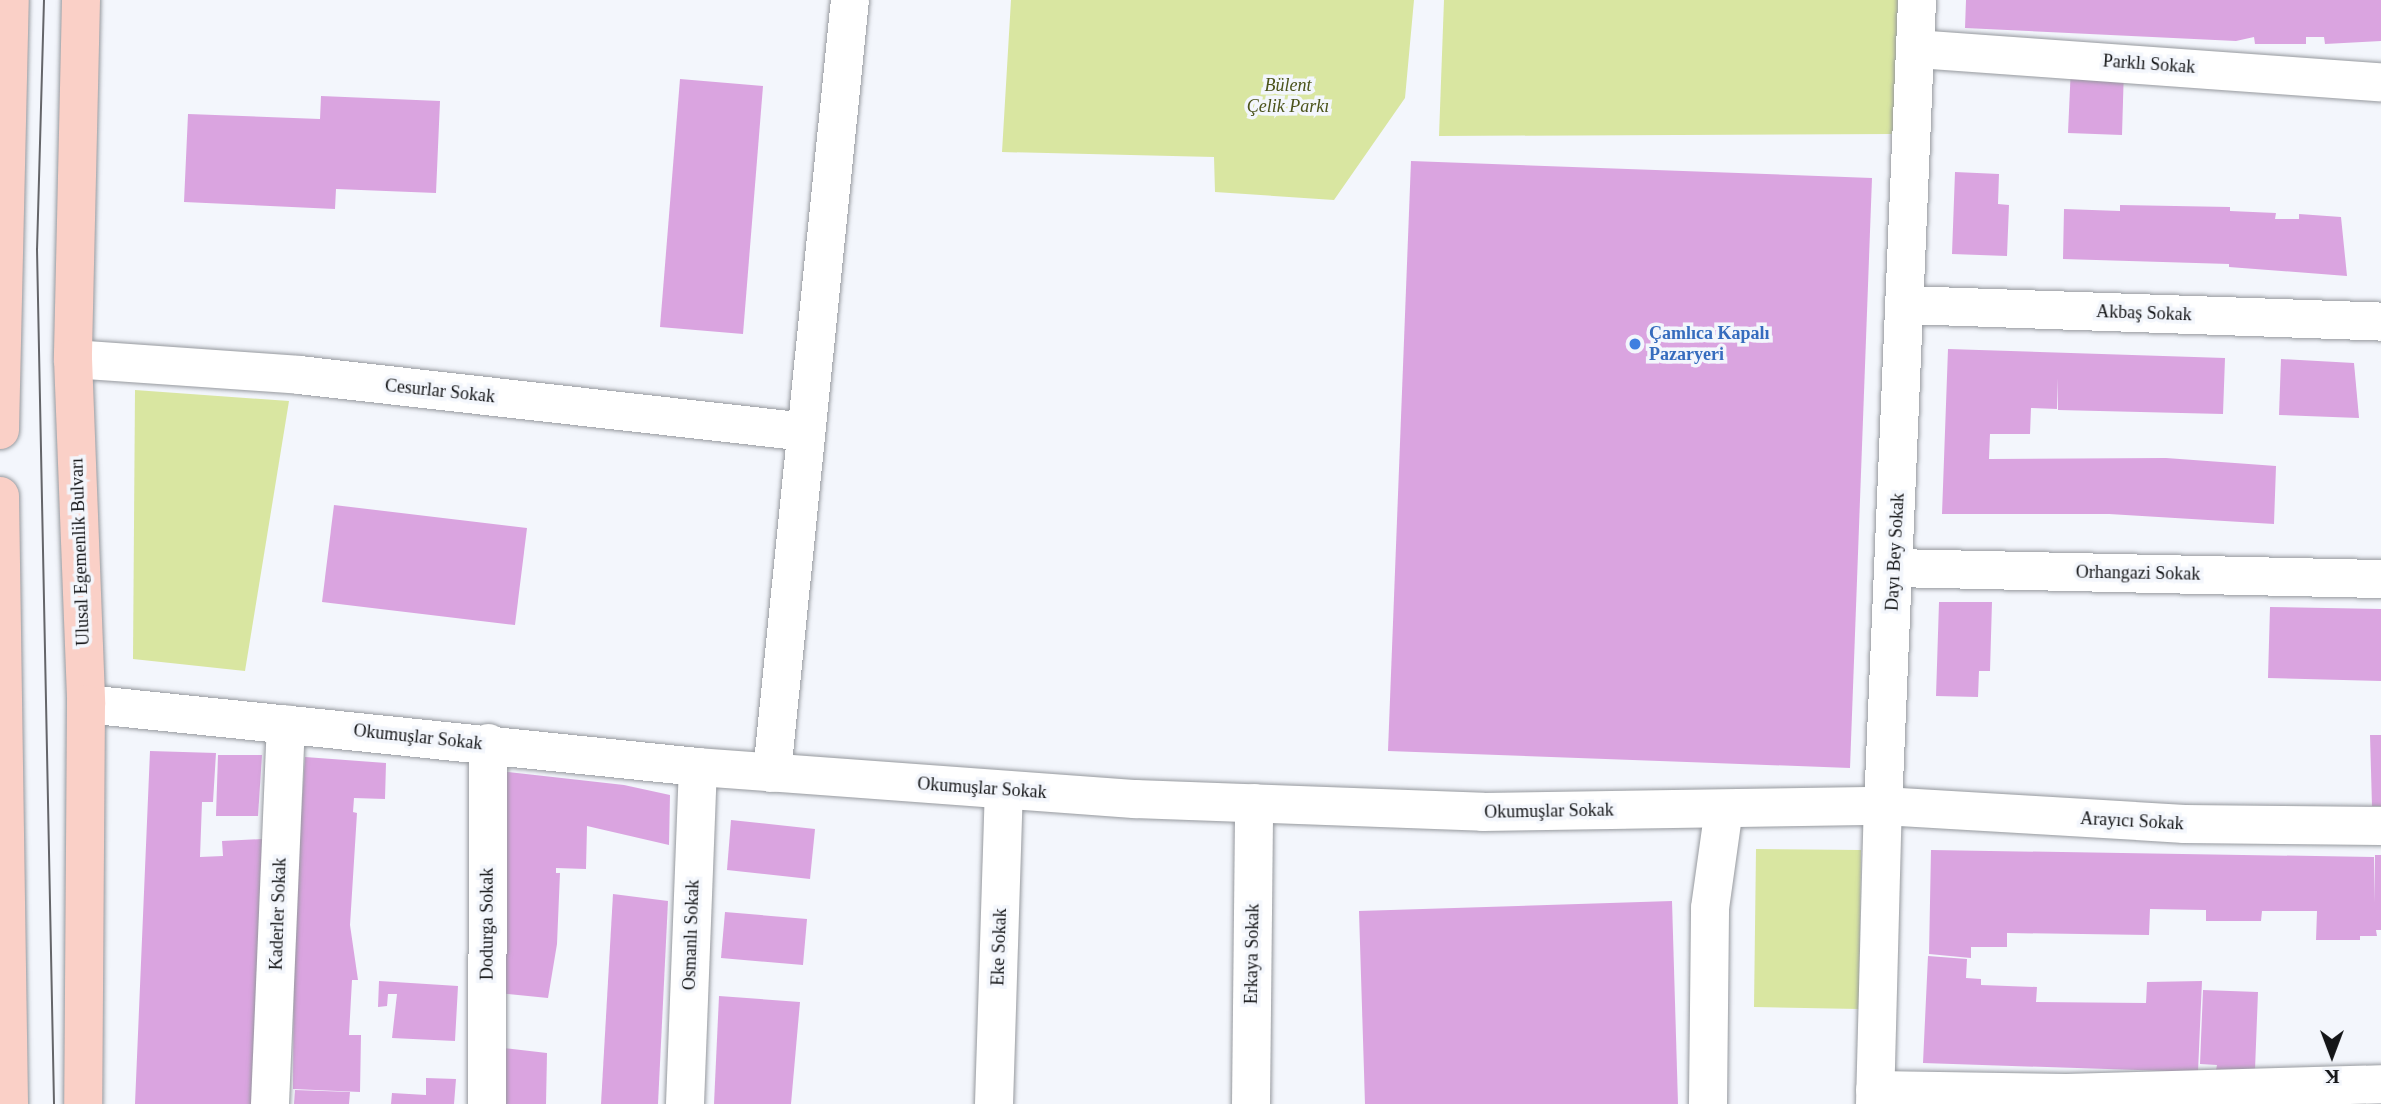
<!DOCTYPE html>
<meta charset="utf-8">
<style>
body{margin:0}
#map{position:relative;width:2381px;height:1104px;overflow:hidden;background:#f3f6fc;font-family:Georgia,serif}
div>[style]{position:absolute}
.green>*{inset:0;background:#d9e6a1}
.building>*{inset:0;background:#daa4e0}
.roads{filter:drop-shadow(0 0 2px #96999e) drop-shadow(0 0 2px #96999e)}
.minor>*{height:38px;margin:-19px;padding:0 19px;transform-origin:19px;border-radius:19px;background:#fff}
.major>*{height:38px;margin:-19px;padding:0 19px;transform-origin:19px;border-radius:19px;background:#fad0c7}
.tram>*{height:2px;margin:-1px;padding:0 1px;transform-origin:1px;border-radius:1px;background:#646569}
.dots>*{width:19px;height:19px;translate:-50% -50%;box-sizing:border-box;border:4px solid #f3f6fc;border-radius:50%}
span{translate:-50% -50%;white-space:nowrap;text-align:center;line-height:1.15;-webkit-text-stroke:7px #f3f6fc;paint-order:stroke}
.street-label{font-size:18px;color:#141517}
.park-label{font-size:18px;color:#4b531b;font-style:italic}
.shop-label{font-size:18px;color:#366cbe;font-weight:700}
.left{translate:0 -50%;text-align:left}
.north{position:absolute;left:2297px;top:1020px;width:70px;height:70px;-webkit-text-stroke:5px #f3f6fc;paint-order:stroke;rotate:180deg;font-size:19px;font-weight:700;line-height:28px;text-align:center;color:#141517}
.north::after{content:'';display:block;margin:auto;width:24px;height:32px;background:#141517;clip-path:polygon(50% 0,100% 100%,50% 72%,0 100%)}
</style>
<div id="map">
<div class="green">
<div style="clip-path:polygon(1011px 0,1414px 0,1405px 98px,1334px 200px,1215px 192px,1214px 157px,1002px 152px)"></div>
<div style="clip-path:polygon(1444px 0,1898px 0,1893px 134px,1439px 136px)"></div>
<div style="clip-path:polygon(135px 390px,289px 401px,245px 671px,133px 659px)"></div>
<div style="clip-path:polygon(1756px 849px,1861px 850px,1859px 1009px,1754px 1007px)"></div>
</div>
<div class="building">
<div style="clip-path:polygon(1966px 0,2381px 0,2381px 41px,2325px 44px,2324px 37px,2306px 37px,2306px 44px,2255px 44px,2254px 37px,2236px 41px,1965px 28px)"></div>
<div style="clip-path:polygon(2071px 66px,2124px 67px,2122px 135px,2068px 133px)"></div>
<div style="clip-path:polygon(680px 79px,763px 86px,743px 334px,660px 327px)"></div>
<div style="clip-path:polygon(321px 96px,440px 101px,436px 193px,336px 189px,335px 209px,184px 202px,188px 114px,320px 119px)"></div>
<div style="clip-path:polygon(1411px 161px,1872px 178px,1850px 768px,1388px 751px)"></div>
<div style="clip-path:polygon(1955px 172px,1999px 174px,1998px 204px,2009px 205px,2007px 256px,1952px 254px)"></div>
<div style="clip-path:polygon(2120px 205px,2230px 207px,2230px 211px,2276px 213px,2275px 219px,2299px 219px,2299px 214px,2341px 217px,2347px 276px,2229px 267px,2229px 264px,2063px 259px,2064px 209px,2120px 211px)"></div>
<div style="clip-path:polygon(1948px 349px,2225px 358px,2223px 414px,2058px 410px,2058px 378px,2057px 409px,2031px 408px,2030px 434px,1990px 434px,1989px 459px,2166px 458px,2276px 466px,2274px 524px,2109px 514px,1942px 514px)"></div>
<div style="clip-path:polygon(2281px 359px,2354px 363px,2359px 418px,2279px 415px)"></div>
<div style="clip-path:polygon(334px 505px,527px 528px,515px 625px,322px 602px)"></div>
<div style="clip-path:polygon(1939px 602px,1992px 602px,1990px 671px,1979px 671px,1978px 697px,1936px 696px)"></div>
<div style="clip-path:polygon(2270px 607px,2381px 609px,2381px 681px,2268px 678px)"></div>
<div style="clip-path:polygon(2370px 735px,2381px 735px,2381px 806px,2372px 806px)"></div>
<div style="clip-path:polygon(150px 751px,216px 753px,213px 802px,202px 802px,200px 857px,223px 856px,222px 841px,262px 839px,252px 1104px,135px 1104px)"></div>
<div style="clip-path:polygon(218px 755px,262px 755px,258px 816px,216px 816px)"></div>
<div style="clip-path:polygon(305px 757px,386px 763px,385px 799px,354px 798px,353px 812px,357px 813px,350px 925px,358px 980px,352px 980px,349px 1035px,361px 1035px,360px 1092px,293px 1089px,294px 922px)"></div>
<div style="clip-path:polygon(507px 772px,624px 785px,670px 795px,669px 845px,587px 826px,586px 869px,556px 868px,556px 873px,560px 873px,557px 944px,548px 998px,498px 993px)"></div>
<div style="clip-path:polygon(731px 820px,815px 829px,810px 879px,727px 870px)"></div>
<div style="clip-path:polygon(1931px 850px,2374px 857px,2375px 903px,2375px 855px,2381px 855px,2381px 930px,2376px 930px,2377px 936px,2360px 936px,2360px 940px,2316px 940px,2317px 911px,2262px 911px,2261px 921px,2206px 921px,2206px 910px,2150px 909px,2149px 935px,2007px 933px,2007px 947px,1971px 947px,1971px 958px,1929px 954px)"></div>
<div style="clip-path:polygon(613px 894px,668px 901px,658px 1104px,601px 1104px)"></div>
<div style="clip-path:polygon(1672px 901px,1678px 1104px,1365px 1104px,1359px 911px)"></div>
<div style="clip-path:polygon(725px 912px,807px 919px,803px 965px,721px 958px)"></div>
<div style="clip-path:polygon(1928px 956px,1967px 959px,1966px 978px,1981px 979px,1981px 985px,2037px 987px,2036px 1002px,2146px 1003px,2147px 982px,2202px 981px,2198px 1072px,1923px 1063px)"></div>
<div style="clip-path:polygon(379px 981px,458px 986px,455px 1041px,392px 1038px,397px 994px,388px 994px,387px 1006px,378px 1007px)"></div>
<div style="clip-path:polygon(2203px 990px,2258px 992px,2255px 1070px,2216px 1070px,2217px 1065px,2200px 1064px)"></div>
<div style="clip-path:polygon(719px 996px,800px 1002px,791px 1104px,714px 1104px)"></div>
<div style="clip-path:polygon(494px 1047px,547px 1053px,546px 1104px,504px 1104px)"></div>
<div style="clip-path:polygon(426px 1078px,456px 1079px,454px 1104px,391px 1104px,392px 1093px,426px 1095px)"></div>
<div style="clip-path:polygon(295px 1090px,350px 1092px,349px 1104px,294px 1104px)"></div>
</div>
<div class="roads">
<div class="minor">
<div style="left:1916px;top:49px;width:466px;rotate:4.1deg"></div>
<div style="left:1906px;top:305px;width:475px;rotate:2deg"></div>
<div style="left:73px;top:359px;width:227px;rotate:4deg"></div>
<div style="left:299px;top:375px;width:510px;rotate:6.41deg"></div>
<div style="left:1894px;top:568px;width:487px;rotate:1.3deg"></div>
<div style="left:86px;top:704px;width:615px;rotate:5.88deg"></div>
<div style="left:698px;top:767px;width:438px;rotate:4.2deg"></div>
<div style="left:1135px;top:799px;width:348px;rotate:2.1deg"></div>
<div style="left:1483px;top:812px;width:400px;rotate:-0.9deg"></div>
<div style="left:1883px;top:806px;width:302px;rotate:3.4deg"></div>
<div style="left:2184px;top:824px;width:197px;rotate:0.6deg"></div>
<div style="left:772px;top:773px;width:777px;rotate:-84.24deg"></div>
<div style="left:1875px;top:1090px;width:191px;rotate:0.9deg"></div>
<div style="left:2066px;top:1093px;width:315px;rotate:-1.6deg"></div>
<div style="left:270px;top:1104px;width:380px;rotate:-87.6deg"></div>
<div style="left:487px;top:1104px;width:361px;rotate:-89.8deg"></div>
<div style="left:685px;top:1104px;width:337px;rotate:-87.8deg"></div>
<div style="left:994px;top:1104px;width:314px;rotate:-88.2deg"></div>
<div style="left:1251px;top:1104px;width:301px;rotate:-89.4deg"></div>
<div style="left:1708px;top:1104px;width:196px;rotate:-89.4deg"></div>
<div style="left:1710px;top:908px;width:100px;rotate:-82deg"></div>
<div style="left:1875px;top:1104px;width:298px;rotate:-88.5deg"></div>
<div style="left:1883px;top:806px;width:807px;rotate:-87.58deg"></div>
</div>
<div class="major">
<div style="left:81px;top:0;width:359px;rotate:91.3deg"></div>
<div style="left:73px;top:359px;width:345px;rotate:87.8deg"></div>
<div style="left:86px;top:704px;width:400px;rotate:90.4deg"></div>
<div style="left:0;top:430px;width:430px;rotate:-88.7deg"></div>
<div style="left:0;top:496px;width:608px;rotate:89.15deg"></div>
</div>
</div>
<div class="tram">
<div style="left:44px;top:0;width:249px;rotate:91.6deg"></div>
<div style="left:37px;top:249px;width:855px;rotate:88.86deg"></div>
</div>
<div class="dots">
<div style="left:1635px;top:344px;background:#3f7fe0"></div>
</div>
<div class="street-label">
<span style="left:2149px;top:64px;rotate:4deg">Parklı Sokak</span>
<span style="left:2144px;top:313px;rotate:2deg">Akbaş Sokak</span>
<span style="left:440px;top:391px;rotate:6deg">Cesurlar Sokak</span>
<span style="left:80px;top:552px;rotate:-92deg">Ulusal Egemenlik Bulvarı</span>
<span style="left:1895px;top:552px;rotate:-87deg">Dayı Bey Sokak</span>
<span style="left:2138px;top:573px;rotate:1deg">Orhangazi Sokak</span>
<span style="left:418px;top:737px;rotate:6deg">Okumuşlar Sokak</span>
<span style="left:982px;top:788px;rotate:4deg">Okumuşlar Sokak</span>
<span style="left:1549px;top:811px;rotate:-1deg">Okumuşlar Sokak</span>
<span style="left:2132px;top:821px;rotate:3deg">Arayıcı Sokak</span>
<span style="left:278px;top:914px;rotate:-88deg">Kaderler Sokak</span>
<span style="left:487px;top:924px;rotate:-90deg">Dodurga Sokak</span>
<span style="left:691px;top:935px;rotate:-88deg">Osmanlı Sokak</span>
<span style="left:999px;top:947px;rotate:-88deg">Eke Sokak</span>
<span style="left:1252px;top:954px;rotate:-89deg">Erkaya Sokak</span>
</div>
<div class="park-label">
<span style="left:1288px;top:96px">Bülent<br>Çelik Parkı</span>
</div>
<div class="shop-label">
<span class="left" style="left:1649px;top:344px">Çamlıca Kapalı<br>Pazaryeri</span>
</div>
<div class="north">K</div>
</div>
